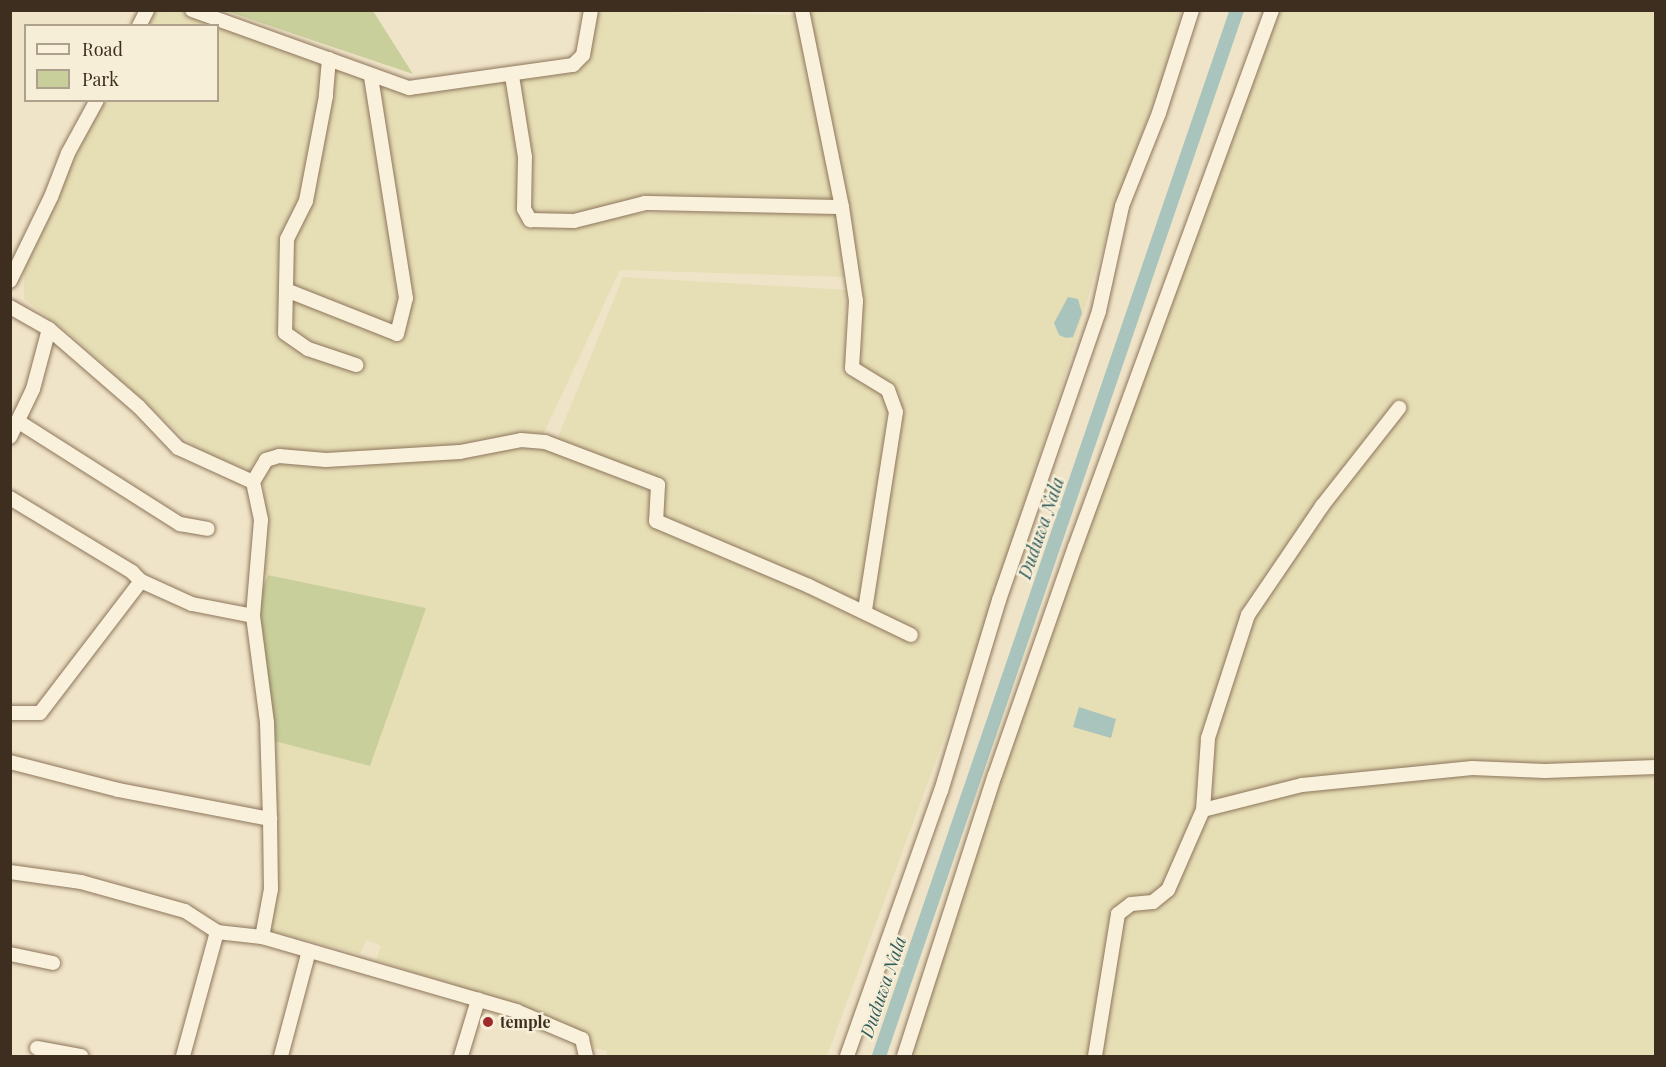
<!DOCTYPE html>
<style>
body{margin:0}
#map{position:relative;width:1666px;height:1067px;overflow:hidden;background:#f0e4c8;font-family:"Playfair Display",serif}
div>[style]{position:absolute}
.farmland>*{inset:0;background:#e6deb5}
.green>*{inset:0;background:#c9cf9b}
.water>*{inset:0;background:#a9c4bc}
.canal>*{height:14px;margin:-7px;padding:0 7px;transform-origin:7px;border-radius:7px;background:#a9c4bc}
.roads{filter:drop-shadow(0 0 2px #8d765c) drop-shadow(0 0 2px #8d765c)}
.street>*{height:14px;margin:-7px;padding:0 7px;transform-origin:7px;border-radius:7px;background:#faf1dc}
.dots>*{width:16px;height:16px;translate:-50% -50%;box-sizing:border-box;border:3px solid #f7eed8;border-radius:50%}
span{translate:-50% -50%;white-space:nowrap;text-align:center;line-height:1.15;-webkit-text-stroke:4.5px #f7eed8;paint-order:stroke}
.poi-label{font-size:16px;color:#3d2e20;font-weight:700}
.left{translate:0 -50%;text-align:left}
.water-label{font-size:18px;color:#2f5d5a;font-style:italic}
.frame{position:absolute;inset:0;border:12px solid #3d2e20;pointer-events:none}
.legend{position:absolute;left:24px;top:24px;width:195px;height:78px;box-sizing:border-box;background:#f7eed8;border:2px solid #ada18e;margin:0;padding:8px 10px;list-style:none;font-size:18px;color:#3d2e20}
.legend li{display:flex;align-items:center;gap:12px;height:30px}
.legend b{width:30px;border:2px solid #ada18e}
</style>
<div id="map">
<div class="farmland">
<div style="clip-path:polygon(179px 10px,378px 84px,509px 81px,526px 227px,571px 228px,629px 214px,679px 212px,837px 214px,846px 277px,620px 270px,543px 435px,462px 446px,336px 456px,277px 450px,257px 458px,249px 471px,197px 449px,71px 335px,24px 299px,24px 261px,103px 101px,218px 100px,218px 26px,145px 25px,154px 11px)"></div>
<div style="clip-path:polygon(603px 11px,796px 15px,839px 199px,834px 204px,653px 200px,577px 216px,532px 216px,528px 210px,515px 80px,582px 64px,593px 18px)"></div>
<div style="clip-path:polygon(808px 11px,1182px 11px,1163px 78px,1117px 199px,1061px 389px,978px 647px,827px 1056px,606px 1056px,607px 1051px,595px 1048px,581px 1033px,461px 987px,376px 960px,381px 946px,366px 940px,360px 954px,267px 930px,274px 741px,370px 766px,425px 608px,259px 573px,266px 508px,263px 479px,267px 467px,279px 462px,350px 468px,537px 447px,653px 486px,652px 525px,868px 608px,901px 404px,896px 391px,863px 372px,857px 361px,862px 303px)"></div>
<div style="clip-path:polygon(1276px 11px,1655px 11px,1655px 763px,1516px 764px,1216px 802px,1193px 814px,1162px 889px,1149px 897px,1126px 899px,1114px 908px,1089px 1056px,909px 1056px,1014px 737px)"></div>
<div style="clip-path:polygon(623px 277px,847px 290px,845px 370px,889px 400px,862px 605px,660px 518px,663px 483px,556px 442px)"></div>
<div style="clip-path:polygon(1468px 772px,1655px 772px,1655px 1056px,1100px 1056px,1123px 920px,1134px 910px,1160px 903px,1207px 815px,1299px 789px)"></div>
</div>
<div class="green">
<div style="clip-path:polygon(226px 11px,373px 11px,413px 74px)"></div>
<div style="clip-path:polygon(268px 575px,426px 608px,370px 766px,274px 741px,255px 606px)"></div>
</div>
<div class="water">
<div style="clip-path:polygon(1068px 297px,1078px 299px,1082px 313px,1073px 337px,1066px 338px,1059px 335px,1054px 323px)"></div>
<div style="clip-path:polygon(1079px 707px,1116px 719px,1111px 738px,1073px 727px)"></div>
</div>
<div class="canal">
<div style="left:879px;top:1056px;width:1106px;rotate:-71.11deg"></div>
</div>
<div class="roads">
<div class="street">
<div style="left:192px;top:10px;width:231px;rotate:19.8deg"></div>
<div style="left:409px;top:88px;width:166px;rotate:-8deg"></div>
<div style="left:573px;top:65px;width:14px;rotate:-45deg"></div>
<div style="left:583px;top:55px;width:46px;rotate:-79.9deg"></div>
<div style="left:139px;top:26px;width:18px;rotate:-63deg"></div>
<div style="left:329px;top:59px;width:37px;rotate:95deg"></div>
<div style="left:326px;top:96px;width:107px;rotate:100.8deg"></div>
<div style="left:306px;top:201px;width:42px;rotate:116.6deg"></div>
<div style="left:287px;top:239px;width:94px;rotate:91.2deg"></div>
<div style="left:285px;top:333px;width:28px;rotate:35deg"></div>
<div style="left:308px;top:349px;width:51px;rotate:18.4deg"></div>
<div style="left:512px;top:76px;width:82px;rotate:80.9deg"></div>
<div style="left:525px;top:157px;width:52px;rotate:91.1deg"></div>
<div style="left:524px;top:209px;width:13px;rotate:61deg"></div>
<div style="left:530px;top:220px;width:44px;rotate:1.3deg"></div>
<div style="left:574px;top:221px;width:73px;rotate:-14.2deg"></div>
<div style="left:645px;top:203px;width:197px;rotate:1.2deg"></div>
<div style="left:842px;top:207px;width:201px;rotate:-101.5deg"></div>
<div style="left:842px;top:207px;width:95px;rotate:81.5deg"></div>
<div style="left:856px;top:301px;width:67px;rotate:93.4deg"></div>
<div style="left:852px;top:368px;width:42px;rotate:31.4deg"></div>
<div style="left:888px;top:390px;width:23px;rotate:70deg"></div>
<div style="left:896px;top:412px;width:201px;rotate:98.9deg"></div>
<div style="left:10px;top:281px;width:93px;rotate:-64deg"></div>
<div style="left:51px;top:197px;width:47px;rotate:-68.9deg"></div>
<div style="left:68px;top:153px;width:60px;rotate:-61.3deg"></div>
<div style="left:286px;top:290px;width:119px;rotate:21.6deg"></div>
<div style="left:397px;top:334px;width:37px;rotate:-76deg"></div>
<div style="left:406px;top:298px;width:225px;rotate:-99deg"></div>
<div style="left:10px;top:307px;width:45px;rotate:29.4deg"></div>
<div style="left:19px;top:422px;width:191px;rotate:32.4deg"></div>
<div style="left:180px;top:524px;width:28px;rotate:10deg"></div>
<div style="left:10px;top:437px;width:53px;rotate:-64.4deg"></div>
<div style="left:33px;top:389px;width:62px;rotate:-75.1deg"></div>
<div style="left:49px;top:329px;width:119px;rotate:40.9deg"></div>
<div style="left:139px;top:407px;width:57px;rotate:46.4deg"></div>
<div style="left:178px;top:448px;width:82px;rotate:24.4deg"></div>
<div style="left:253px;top:482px;width:39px;rotate:78deg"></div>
<div style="left:261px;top:520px;width:96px;rotate:94.8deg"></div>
<div style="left:253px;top:616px;width:108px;rotate:82.5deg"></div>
<div style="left:267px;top:723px;width:96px;rotate:88.2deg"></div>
<div style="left:270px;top:819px;width:70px;rotate:89.2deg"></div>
<div style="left:271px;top:889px;width:49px;rotate:100.6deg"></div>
<div style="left:253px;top:482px;width:26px;rotate:-59deg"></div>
<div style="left:266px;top:460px;width:14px;rotate:-17deg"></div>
<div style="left:279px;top:456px;width:47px;rotate:4.9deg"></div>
<div style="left:326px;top:460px;width:134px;rotate:-3.4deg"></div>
<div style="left:460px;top:452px;width:62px;rotate:-11.1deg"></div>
<div style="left:521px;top:440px;width:24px;rotate:5deg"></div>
<div style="left:545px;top:442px;width:121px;rotate:20.8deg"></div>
<div style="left:658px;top:485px;width:36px;rotate:93deg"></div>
<div style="left:656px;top:521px;width:166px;rotate:23deg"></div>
<div style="left:809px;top:586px;width:113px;rotate:25.7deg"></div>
<div style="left:10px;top:498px;width:143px;rotate:31.2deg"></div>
<div style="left:132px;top:572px;width:13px;rotate:45deg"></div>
<div style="left:141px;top:581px;width:56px;rotate:24.3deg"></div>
<div style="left:192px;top:604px;width:62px;rotate:11.1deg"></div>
<div style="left:10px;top:713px;width:30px"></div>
<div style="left:40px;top:713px;width:166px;rotate:-52.6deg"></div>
<div style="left:10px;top:762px;width:112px;rotate:14.5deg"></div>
<div style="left:118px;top:790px;width:155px;rotate:10.8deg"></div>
<div style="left:1203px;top:810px;width:102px;rotate:-14.2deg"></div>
<div style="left:1302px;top:785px;width:171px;rotate:-5.7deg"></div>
<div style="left:1472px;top:768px;width:73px;rotate:2.4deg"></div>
<div style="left:1545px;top:771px;width:111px;rotate:-2.1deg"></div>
<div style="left:10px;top:872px;width:72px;rotate:8deg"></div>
<div style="left:81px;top:882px;width:108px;rotate:15.6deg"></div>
<div style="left:185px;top:911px;width:38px;rotate:33deg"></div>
<div style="left:217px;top:932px;width:45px;rotate:6.3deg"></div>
<div style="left:262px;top:937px;width:265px;rotate:16.2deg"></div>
<div style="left:516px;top:1011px;width:72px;rotate:23deg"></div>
<div style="left:582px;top:1039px;width:17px;rotate:77deg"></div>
<div style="left:10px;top:954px;width:44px;rotate:11.8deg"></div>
<div style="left:37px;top:1048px;width:45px;rotate:10.3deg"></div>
<div style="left:183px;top:1056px;width:129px;rotate:-74.7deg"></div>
<div style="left:281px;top:1056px;width:109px;rotate:-75.1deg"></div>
<div style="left:461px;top:1056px;width:59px;rotate:-73.1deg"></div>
<div style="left:847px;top:1056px;width:281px;rotate:-70.5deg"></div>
<div style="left:941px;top:791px;width:200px;rotate:-73.1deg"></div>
<div style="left:999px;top:600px;width:306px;rotate:-70.9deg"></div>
<div style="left:1099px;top:311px;width:107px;rotate:-77.6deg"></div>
<div style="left:1122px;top:206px;width:100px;rotate:-68.3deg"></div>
<div style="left:1159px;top:113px;width:108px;rotate:-72.2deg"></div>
<div style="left:904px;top:1056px;width:295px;rotate:-72.1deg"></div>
<div style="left:995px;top:775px;width:242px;rotate:-70.7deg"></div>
<div style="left:1075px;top:547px;width:572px;rotate:-69.85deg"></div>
<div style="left:1095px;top:1056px;width:144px;rotate:-80.8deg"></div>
<div style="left:1118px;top:914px;width:16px;rotate:-38deg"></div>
<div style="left:1131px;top:904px;width:22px;rotate:-5deg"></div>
<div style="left:1153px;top:902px;width:19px;rotate:-39deg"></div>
<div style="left:1168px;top:890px;width:87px;rotate:-66.4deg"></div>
<div style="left:1203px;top:810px;width:72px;rotate:-86deg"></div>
<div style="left:1208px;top:738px;width:129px;rotate:-72deg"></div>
<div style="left:1248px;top:615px;width:132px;rotate:-55.8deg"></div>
<div style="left:1322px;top:506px;width:125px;rotate:-51.8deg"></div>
</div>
</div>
<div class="dots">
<div style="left:488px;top:1022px;background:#9e2a2b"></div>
</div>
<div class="poi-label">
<span class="left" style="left:500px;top:1022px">temple</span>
</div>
<div class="water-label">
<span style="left:1041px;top:528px;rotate:-71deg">Duduwa Nala</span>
<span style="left:883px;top:987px;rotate:-71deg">Duduwa Nala</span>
</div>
<div class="frame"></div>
<ul class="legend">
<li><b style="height:8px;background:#faf1dc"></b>Road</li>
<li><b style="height:16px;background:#c9cf9b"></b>Park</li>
</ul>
</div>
